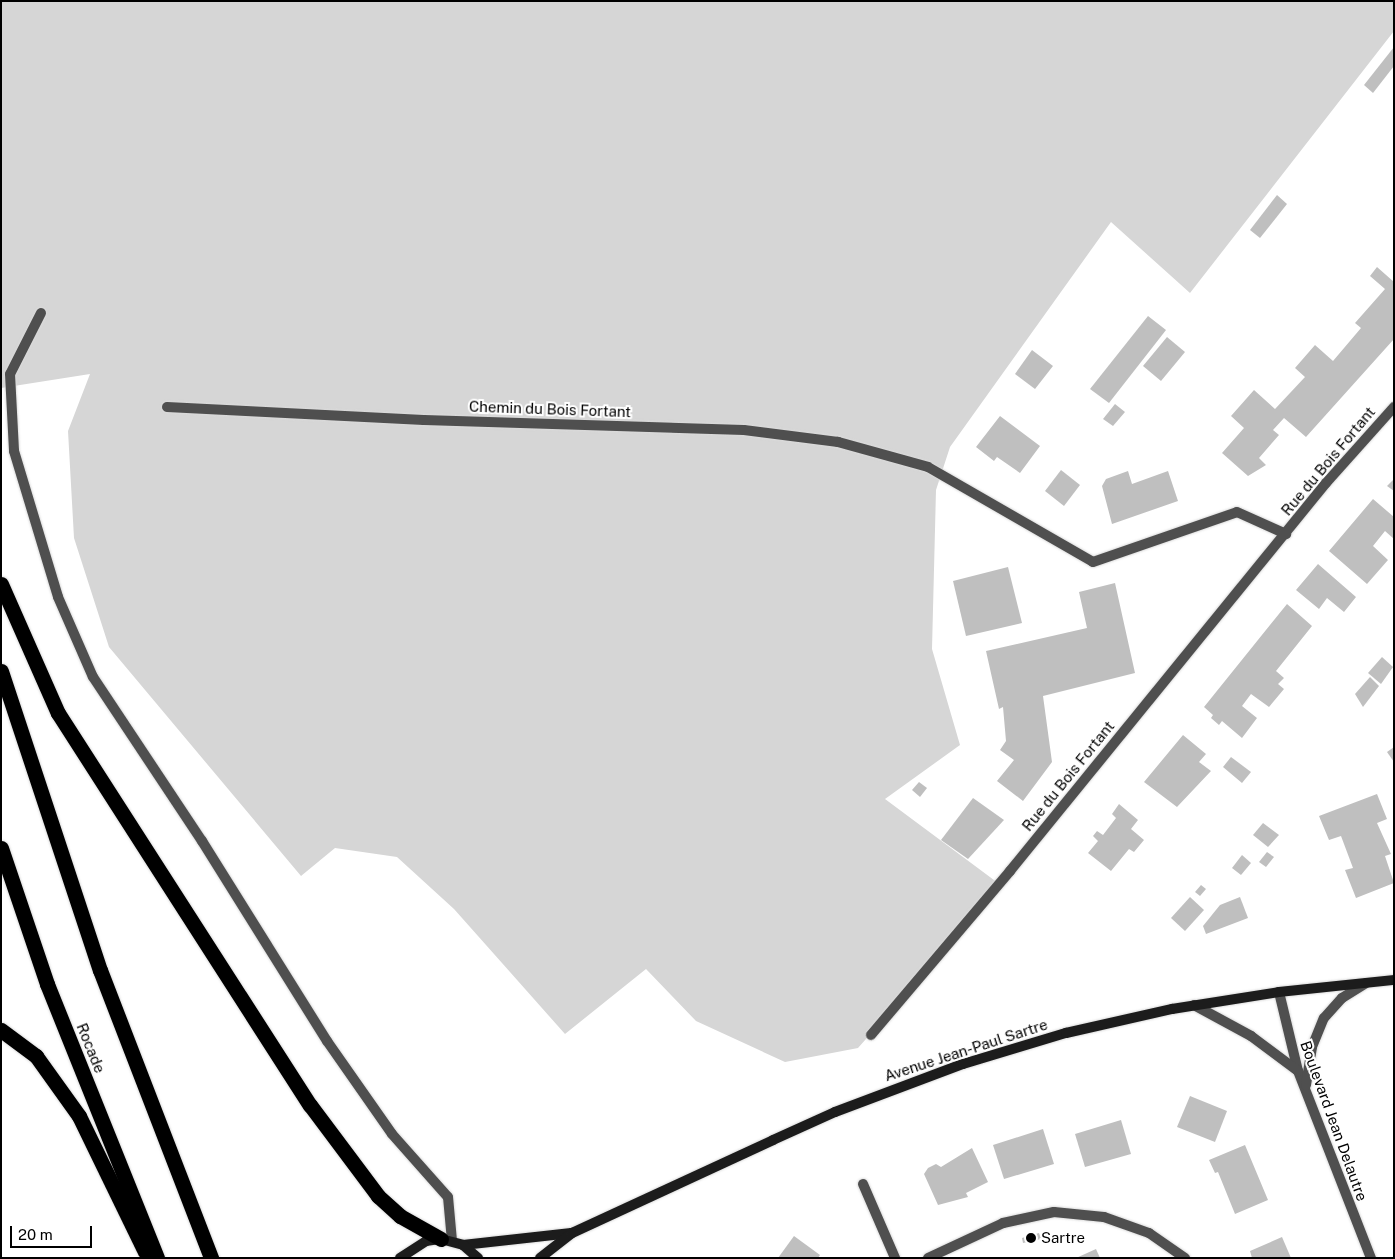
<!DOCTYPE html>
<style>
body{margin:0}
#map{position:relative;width:1395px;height:1259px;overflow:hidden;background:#fff;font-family:"Public Sans",sans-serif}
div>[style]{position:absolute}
.green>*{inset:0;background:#d6d6d6}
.building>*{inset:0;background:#bfbfbf}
.roads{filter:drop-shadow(0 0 1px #dbdbdb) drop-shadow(0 0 1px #dbdbdb)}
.lane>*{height:10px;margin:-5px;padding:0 5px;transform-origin:5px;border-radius:5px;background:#4f4f4f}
.street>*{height:10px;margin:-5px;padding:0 5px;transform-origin:5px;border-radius:5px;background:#4f4f4f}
.secondary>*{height:10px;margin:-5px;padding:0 5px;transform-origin:5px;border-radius:5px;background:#1c1c1c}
.highway>*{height:15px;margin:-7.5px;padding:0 7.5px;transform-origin:7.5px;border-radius:7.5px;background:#000}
.dots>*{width:14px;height:14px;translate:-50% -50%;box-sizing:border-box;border:2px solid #fff;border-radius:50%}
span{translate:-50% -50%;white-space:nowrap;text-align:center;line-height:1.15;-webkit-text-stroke:4px #fff;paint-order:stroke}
.street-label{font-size:15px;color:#000}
.poi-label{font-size:15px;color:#000}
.left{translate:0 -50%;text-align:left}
.frame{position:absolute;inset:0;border:2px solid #000;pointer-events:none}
.scale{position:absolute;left:10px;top:1226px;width:82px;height:22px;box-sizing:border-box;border:2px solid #000;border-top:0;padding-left:6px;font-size:15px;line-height:18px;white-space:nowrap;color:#000;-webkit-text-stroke:4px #fff;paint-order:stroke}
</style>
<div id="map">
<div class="green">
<div style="clip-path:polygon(1px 1px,1394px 1px,1394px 31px,1190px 293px,1111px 222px,950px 447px,936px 490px,932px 649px,960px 745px,885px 799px,1002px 886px,858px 1048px,785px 1062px,696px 1021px,646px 969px,565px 1034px,454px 909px,397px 857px,335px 848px,301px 876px,109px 647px,74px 538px,68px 431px,90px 374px,1px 388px)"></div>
</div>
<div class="building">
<div style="clip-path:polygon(1394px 47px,1394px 66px,1373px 93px,1364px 85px)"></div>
<div style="clip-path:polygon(1277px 195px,1287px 204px,1260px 238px,1250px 230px)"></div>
<div style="clip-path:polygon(1377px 267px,1394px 282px,1394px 339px,1306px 437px,1284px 418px,1273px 430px,1279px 435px,1259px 458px,1266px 465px,1248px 476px,1222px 453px,1244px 428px,1231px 416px,1254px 390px,1275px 409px,1305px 377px,1295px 368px,1315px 345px,1333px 361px,1361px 328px,1355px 323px,1385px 289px,1370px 276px)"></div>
<div style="clip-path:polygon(1148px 316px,1166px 330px,1109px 403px,1090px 389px)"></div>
<div style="clip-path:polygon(1167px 337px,1185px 352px,1161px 381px,1143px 366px)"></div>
<div style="clip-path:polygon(1032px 350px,1053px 366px,1035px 389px,1015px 374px)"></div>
<div style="clip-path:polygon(1115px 404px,1125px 412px,1113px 426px,1103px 419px)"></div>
<div style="clip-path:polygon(1000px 416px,1040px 446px,1020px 473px,997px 457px,994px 461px,976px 447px)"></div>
<div style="clip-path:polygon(1061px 470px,1080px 485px,1064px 506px,1045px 491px)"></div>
<div style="clip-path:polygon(1128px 471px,1132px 484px,1168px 471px,1178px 501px,1112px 524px,1102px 486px,1106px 479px)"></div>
<div style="clip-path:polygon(1394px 479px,1394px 491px,1387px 486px)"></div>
<div style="clip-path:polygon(1373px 499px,1394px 517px,1394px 539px,1385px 531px,1373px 546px,1388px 560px,1367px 584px,1329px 551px)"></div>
<div style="clip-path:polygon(1318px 564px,1356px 597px,1344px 612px,1327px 598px,1319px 609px,1296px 590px)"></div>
<div style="clip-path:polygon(1008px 567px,1022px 623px,966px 636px,953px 581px)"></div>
<div style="clip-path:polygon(1115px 583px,1135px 673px,1043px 696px,1052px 762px,1023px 801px,997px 781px,1014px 760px,1000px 750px,1006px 741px,1003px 707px,999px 709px,986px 651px,1087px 628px,1079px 592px)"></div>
<div style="clip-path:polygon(1287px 604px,1312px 626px,1276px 671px,1284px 678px,1278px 684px,1284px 689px,1269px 707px,1251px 694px,1242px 706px,1257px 718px,1242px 738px,1222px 721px,1219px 725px,1211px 718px,1213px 715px,1204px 707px)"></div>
<div style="clip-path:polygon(1382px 657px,1393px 667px,1381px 684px,1368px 673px)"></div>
<div style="clip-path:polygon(1370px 677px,1379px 686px,1363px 707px,1355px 694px)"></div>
<div style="clip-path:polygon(1183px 735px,1206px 754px,1199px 762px,1211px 771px,1177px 807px,1144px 782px)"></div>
<div style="clip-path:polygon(1394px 747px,1394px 762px,1387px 752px)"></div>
<div style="clip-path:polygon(1231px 757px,1251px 772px,1242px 783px,1223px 767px)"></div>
<div style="clip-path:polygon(919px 782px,927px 788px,920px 797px,912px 790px)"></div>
<div style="clip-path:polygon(1377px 794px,1387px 819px,1377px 823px,1391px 854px,1385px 856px,1394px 883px,1356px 898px,1345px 870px,1353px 868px,1341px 836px,1329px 840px,1319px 816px)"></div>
<div style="clip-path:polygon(973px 798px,1004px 820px,968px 859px,941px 840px)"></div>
<div style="clip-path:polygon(1119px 804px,1138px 820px,1131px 829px,1144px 840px,1134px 852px,1129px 849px,1111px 871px,1088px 853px,1098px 841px,1093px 836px,1097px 831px,1103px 835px,1116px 818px,1112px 814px)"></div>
<div style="clip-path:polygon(1263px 823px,1279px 835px,1268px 847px,1253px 835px)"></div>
<div style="clip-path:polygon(1267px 852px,1274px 857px,1266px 867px,1259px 862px)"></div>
<div style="clip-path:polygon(1242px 855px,1251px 863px,1241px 875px,1232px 868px)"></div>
<div style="clip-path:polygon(1201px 885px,1206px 889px,1200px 896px,1195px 892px)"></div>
<div style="clip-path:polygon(1190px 897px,1204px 910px,1185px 931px,1171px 918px)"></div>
<div style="clip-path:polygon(1240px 897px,1248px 918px,1206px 934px,1203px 926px,1220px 905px)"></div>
<div style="clip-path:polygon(1190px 1096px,1227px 1111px,1215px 1142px,1177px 1127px)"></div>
<div style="clip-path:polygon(1121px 1120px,1131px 1154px,1085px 1167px,1075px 1134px)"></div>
<div style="clip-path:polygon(1043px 1129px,1054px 1164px,1004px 1179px,993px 1145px)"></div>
<div style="clip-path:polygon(1245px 1145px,1268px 1200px,1235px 1214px,1218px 1172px,1215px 1173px,1209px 1160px)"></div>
<div style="clip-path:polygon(972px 1148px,988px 1182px,966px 1193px,968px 1197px,938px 1205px,924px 1174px,928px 1168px,936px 1164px,941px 1167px)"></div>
<div style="clip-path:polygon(1039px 1233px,1041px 1239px,1023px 1243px,1022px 1238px)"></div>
<div style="clip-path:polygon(794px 1236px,820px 1255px,818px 1258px,778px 1258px)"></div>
<div style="clip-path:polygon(1282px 1237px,1291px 1258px,1252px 1258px,1250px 1251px)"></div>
<div style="clip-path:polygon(1096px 1249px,1100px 1258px,1076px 1258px)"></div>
</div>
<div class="roads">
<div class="lane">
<div style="left:41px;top:313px;width:68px;rotate:116.9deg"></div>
<div style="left:10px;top:374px;width:77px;rotate:87deg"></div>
<div style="left:14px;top:451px;width:152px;rotate:73.2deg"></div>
<div style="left:58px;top:597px;width:87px;rotate:66.4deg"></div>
<div style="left:93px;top:677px;width:197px;rotate:56.4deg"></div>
<div style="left:202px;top:841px;width:236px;rotate:58deg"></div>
<div style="left:327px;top:1041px;width:113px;rotate:55deg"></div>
<div style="left:392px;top:1134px;width:84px;rotate:48.4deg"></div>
<div style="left:448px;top:1197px;width:44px;rotate:84.8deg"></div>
<div style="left:167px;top:407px;width:257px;rotate:2.9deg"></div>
<div style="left:424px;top:420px;width:320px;rotate:1.8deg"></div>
<div style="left:744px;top:430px;width:95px;rotate:7.3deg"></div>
<div style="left:838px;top:442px;width:93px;rotate:15.5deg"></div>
<div style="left:863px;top:1184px;width:81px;rotate:66.6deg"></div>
</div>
<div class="street">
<div style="left:928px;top:467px;width:190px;rotate:29.9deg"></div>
<div style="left:1093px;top:562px;width:152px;rotate:-19.1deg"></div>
<div style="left:1237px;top:512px;width:54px;rotate:24.2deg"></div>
<div style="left:1279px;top:992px;width:81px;rotate:76.5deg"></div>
<div style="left:1298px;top:1071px;width:201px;rotate:68.7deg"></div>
<div style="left:1194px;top:1005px;width:65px;rotate:28.5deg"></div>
<div style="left:1251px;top:1036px;width:59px;rotate:36.7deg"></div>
<div style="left:871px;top:1035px;width:215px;rotate:-49.7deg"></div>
<div style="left:1010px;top:871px;width:500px;rotate:-50.84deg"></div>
<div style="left:1326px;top:483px;width:102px;rotate:-48.2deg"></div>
<div style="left:1306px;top:1085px;width:38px;rotate:-81deg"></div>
<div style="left:1312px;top:1047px;width:31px;rotate:-68deg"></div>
<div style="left:1324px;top:1018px;width:27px;rotate:-48deg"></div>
<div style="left:1342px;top:998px;width:28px;rotate:-32deg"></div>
<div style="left:928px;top:1258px;width:83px;rotate:-25deg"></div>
<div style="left:1003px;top:1223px;width:52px;rotate:-12.2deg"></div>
<div style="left:1054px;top:1212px;width:50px;rotate:5.7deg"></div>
<div style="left:1104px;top:1217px;width:48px;rotate:19.6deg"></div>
<div style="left:1149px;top:1233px;width:44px;rotate:34.8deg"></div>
</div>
<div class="secondary">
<div style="left:463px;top:1245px;width:109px;rotate:-6.3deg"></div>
<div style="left:400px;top:1258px;width:31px;rotate:-33deg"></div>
<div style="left:426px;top:1241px;width:15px;rotate:-8deg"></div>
<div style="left:441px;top:1239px;width:23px;rotate:15deg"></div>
<div style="left:463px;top:1245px;width:20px;rotate:41deg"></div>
<div style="left:540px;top:1258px;width:41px;rotate:-38deg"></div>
<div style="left:572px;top:1233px;width:221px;rotate:-24.8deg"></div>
<div style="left:773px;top:1140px;width:68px;rotate:-24.3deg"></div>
<div style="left:835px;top:1112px;width:137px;rotate:-20.6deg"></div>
<div style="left:963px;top:1064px;width:108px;rotate:-16.8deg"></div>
<div style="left:1066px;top:1033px;width:109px;rotate:-12.8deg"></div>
<div style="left:1172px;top:1009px;width:108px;rotate:-9deg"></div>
<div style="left:1279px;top:992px;width:116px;rotate:-6deg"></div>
</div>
<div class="highway">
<div style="left:1px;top:584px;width:141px;rotate:66.2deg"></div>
<div style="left:58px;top:713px;width:466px;rotate:57.3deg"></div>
<div style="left:310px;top:1105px;width:114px;rotate:53.2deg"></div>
<div style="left:378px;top:1196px;width:30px;rotate:42deg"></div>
<div style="left:400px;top:1216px;width:47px;rotate:29.3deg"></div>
<div style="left:1px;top:671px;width:315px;rotate:71.7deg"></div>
<div style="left:100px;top:970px;width:309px;rotate:68.9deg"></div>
<div style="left:1px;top:848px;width:144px;rotate:71.3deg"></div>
<div style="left:47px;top:984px;width:295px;rotate:68.1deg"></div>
<div style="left:1px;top:1030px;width:44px;rotate:36.6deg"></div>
<div style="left:36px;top:1056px;width:74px;rotate:54.4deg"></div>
<div style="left:79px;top:1116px;width:151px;rotate:64.1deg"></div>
</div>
</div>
<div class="dots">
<div style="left:1031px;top:1238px;background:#000"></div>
</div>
<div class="street-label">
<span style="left:550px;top:409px;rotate:2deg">Chemin du Bois Fortant</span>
<span style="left:1328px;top:461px;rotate:-50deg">Rue du Bois Fortant</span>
<span style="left:1068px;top:776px;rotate:-51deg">Rue du Bois Fortant</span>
<span style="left:91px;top:1048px;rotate:68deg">Rocade</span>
<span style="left:966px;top:1050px;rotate:-18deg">Avenue Jean-Paul Sartre</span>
<span style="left:1334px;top:1121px;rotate:70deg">Boulevard Jean Delautre</span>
</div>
<div class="poi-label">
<span class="left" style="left:1041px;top:1238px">Sartre</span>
</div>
<div class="frame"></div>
<div class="scale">20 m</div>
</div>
